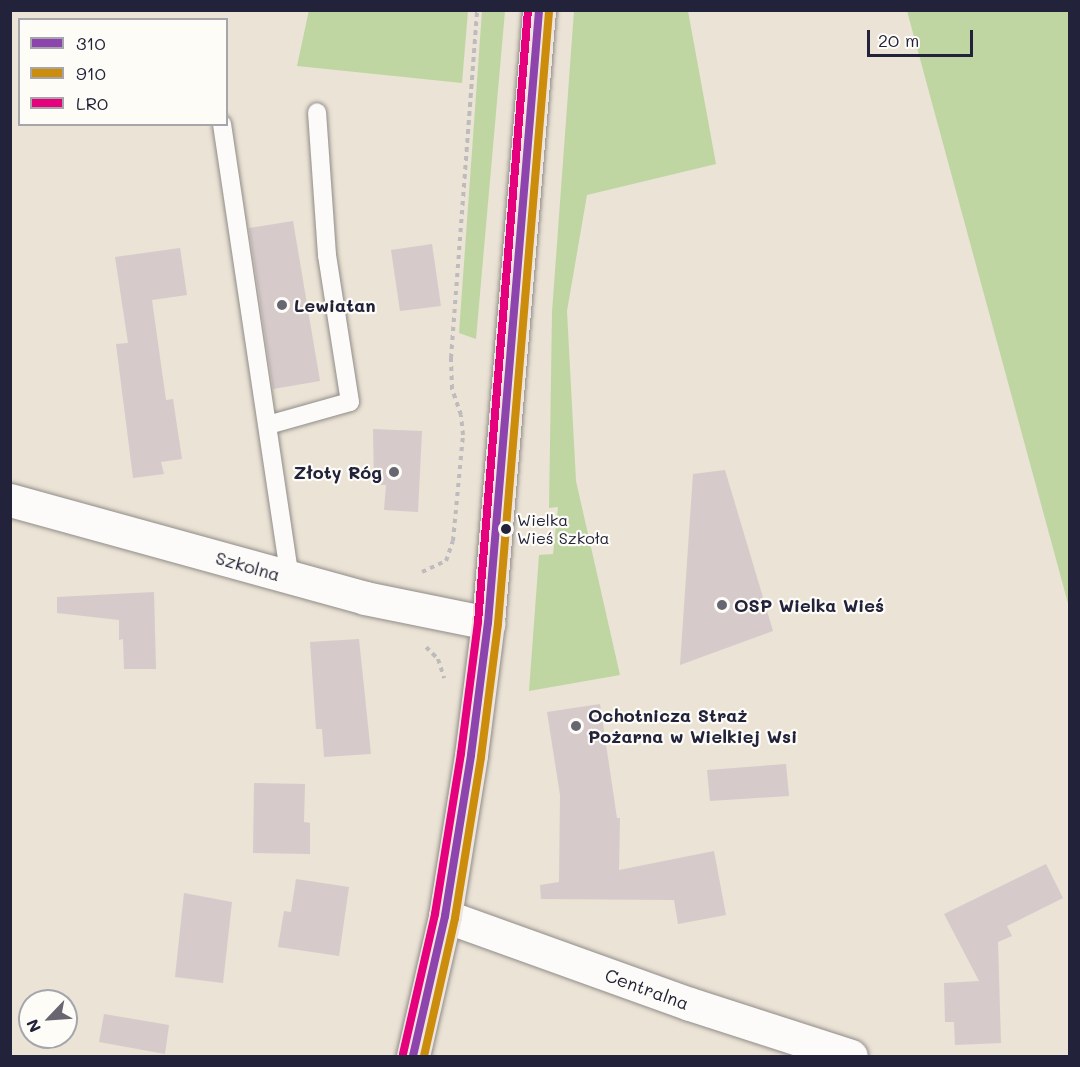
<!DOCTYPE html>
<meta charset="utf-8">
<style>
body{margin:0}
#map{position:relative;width:1080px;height:1067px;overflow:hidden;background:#ebe3d5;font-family:Mali,sans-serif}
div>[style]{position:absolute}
.green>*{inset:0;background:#bfd6a3}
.building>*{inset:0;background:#d7cacb}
.path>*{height:4px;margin-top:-2px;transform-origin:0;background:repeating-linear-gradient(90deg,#bdbbbc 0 4.5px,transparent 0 9px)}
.roads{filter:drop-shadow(0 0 2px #908c89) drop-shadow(0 0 2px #908c89)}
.service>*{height:18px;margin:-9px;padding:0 9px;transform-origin:9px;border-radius:9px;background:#fcfbf9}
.minor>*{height:33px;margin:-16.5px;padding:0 16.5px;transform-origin:16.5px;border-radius:16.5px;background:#fcfbf9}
.primary>*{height:33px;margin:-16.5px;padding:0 16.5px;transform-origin:16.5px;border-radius:16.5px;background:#eee6de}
.bus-1>*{height:8px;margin:-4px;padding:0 4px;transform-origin:4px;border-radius:4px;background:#8e44ad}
.bus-2>*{height:8px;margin:-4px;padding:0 4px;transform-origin:4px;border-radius:4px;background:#cc8c0c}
.bus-3>*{height:8px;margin:-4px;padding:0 4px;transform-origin:4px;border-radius:4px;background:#e5007d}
.dots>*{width:16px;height:16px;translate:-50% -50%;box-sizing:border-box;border:3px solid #fdfcf7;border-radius:50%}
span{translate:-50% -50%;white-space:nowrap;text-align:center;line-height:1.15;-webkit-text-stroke:4.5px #fdfcf7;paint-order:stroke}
.bus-label{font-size:16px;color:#22223b}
.left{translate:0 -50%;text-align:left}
.poi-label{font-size:18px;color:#22223b;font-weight:700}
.right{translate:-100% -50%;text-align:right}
.street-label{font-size:18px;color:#22223b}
.frame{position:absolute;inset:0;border:12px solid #22223b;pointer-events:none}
.legend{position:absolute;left:18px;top:18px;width:210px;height:108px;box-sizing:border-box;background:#fdfcf7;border:2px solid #a5a5ac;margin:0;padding:8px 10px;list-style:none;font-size:18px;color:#22223b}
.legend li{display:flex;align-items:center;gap:12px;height:30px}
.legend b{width:30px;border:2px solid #a5a5ac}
.north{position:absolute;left:18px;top:989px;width:60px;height:60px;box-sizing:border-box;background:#fdfcf7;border:2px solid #a5a5ac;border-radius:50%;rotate:245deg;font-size:16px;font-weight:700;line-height:24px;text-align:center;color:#22223b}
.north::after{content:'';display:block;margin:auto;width:21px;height:27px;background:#686671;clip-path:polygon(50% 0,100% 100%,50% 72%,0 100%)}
.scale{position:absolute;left:867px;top:30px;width:106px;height:27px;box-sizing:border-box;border:3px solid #22223b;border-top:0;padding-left:8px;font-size:18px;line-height:21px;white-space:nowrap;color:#22223b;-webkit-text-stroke:4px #fdfcf7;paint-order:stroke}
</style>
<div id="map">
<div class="green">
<div style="clip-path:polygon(309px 10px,468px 11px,462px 83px,297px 66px)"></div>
<div style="clip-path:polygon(482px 11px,505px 11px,476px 339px,459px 333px)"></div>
<div style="clip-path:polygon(574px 11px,688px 11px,716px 164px,587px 195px,567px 311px,576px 481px,620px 675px,529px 691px,539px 555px,553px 554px,558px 507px,549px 508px,552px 312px)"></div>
<div style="clip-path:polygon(907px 11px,1069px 11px,1069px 607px)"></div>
</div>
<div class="building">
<div style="clip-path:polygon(293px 221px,320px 381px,273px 389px,249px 228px)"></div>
<div style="clip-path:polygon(432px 244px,441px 306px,400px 311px,391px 250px)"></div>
<div style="clip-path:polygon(180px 248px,187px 295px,152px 300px,166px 400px,173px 399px,182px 459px,161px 462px,164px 474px,133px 478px,116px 344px,128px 343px,115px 257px)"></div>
<div style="clip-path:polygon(373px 429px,422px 431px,418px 512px,384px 510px,386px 485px,374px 485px)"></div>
<div style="clip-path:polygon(725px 470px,773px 631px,680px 665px,693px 474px)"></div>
<div style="clip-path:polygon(154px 592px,156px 669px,124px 669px,123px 639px,119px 640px,119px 620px,57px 613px,57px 597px)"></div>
<div style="clip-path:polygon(359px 639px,371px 754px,324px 757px,322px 729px,316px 729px,310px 642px)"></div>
<div style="clip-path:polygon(600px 704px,617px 818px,620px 818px,619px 870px,714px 851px,726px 915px,678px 924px,674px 900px,541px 899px,540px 885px,559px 882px,560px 795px,547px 712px)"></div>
<div style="clip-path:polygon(786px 764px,789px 796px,710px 801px,707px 770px)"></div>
<div style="clip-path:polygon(254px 783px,305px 784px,304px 822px,310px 823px,310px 854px,253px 853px)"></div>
<div style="clip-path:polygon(1046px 864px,1063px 898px,1007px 926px,1012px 936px,998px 942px,1001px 1043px,955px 1045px,954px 1022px,945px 1022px,944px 983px,979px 981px,944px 914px)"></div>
<div style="clip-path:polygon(296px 879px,349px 887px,339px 956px,278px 947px,284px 911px,291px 912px)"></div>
<div style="clip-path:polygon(184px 893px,232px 902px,223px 983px,175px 977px)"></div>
<div style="clip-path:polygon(104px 1014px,169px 1025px,165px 1054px,99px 1042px)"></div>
</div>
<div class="path">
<div style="left:422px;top:572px;width:26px;rotate:-25deg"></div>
<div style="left:446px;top:561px;width:21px;rotate:-71deg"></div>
<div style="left:453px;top:541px;width:106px;rotate:-84.6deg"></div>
<div style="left:463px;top:435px;width:20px;rotate:-96deg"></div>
<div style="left:461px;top:415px;width:28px;rotate:-109deg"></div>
<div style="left:452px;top:389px;width:31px;rotate:-92deg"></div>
<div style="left:451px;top:358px;width:349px;rotate:-85.7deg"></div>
<div style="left:426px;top:647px;width:17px;rotate:45deg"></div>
<div style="left:438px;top:659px;width:20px;rotate:72deg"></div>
</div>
<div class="roads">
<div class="service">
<div style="left:222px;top:124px;width:459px;rotate:81.5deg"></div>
<div style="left:268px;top:425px;width:85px;rotate:-15.7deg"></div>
<div style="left:350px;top:402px;width:149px;rotate:-98.9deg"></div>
<div style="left:327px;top:255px;width:143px;rotate:-94deg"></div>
</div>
<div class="minor">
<div style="left:10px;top:500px;width:368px;rotate:15.4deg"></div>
<div style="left:365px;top:598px;width:126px;rotate:11.5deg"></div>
<div style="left:445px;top:916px;width:260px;rotate:19.8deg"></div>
<div style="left:690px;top:1004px;width:169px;rotate:17.9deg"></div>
</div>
<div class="primary">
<div style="left:413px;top:1056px;width:144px;rotate:-77.1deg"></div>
<div style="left:445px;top:916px;width:163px;rotate:-80.8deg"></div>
<div style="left:471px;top:755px;width:133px;rotate:-82.7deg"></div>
<div style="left:488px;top:623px;width:615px;rotate:-85.24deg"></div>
</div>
</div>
<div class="bus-1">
<div style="left:413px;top:1056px;width:144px;rotate:-77.1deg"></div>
<div style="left:445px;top:916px;width:163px;rotate:-80.8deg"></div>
<div style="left:471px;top:755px;width:133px;rotate:-82.7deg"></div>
<div style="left:488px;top:623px;width:615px;rotate:-85.24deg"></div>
</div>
<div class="bus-2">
<div style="left:424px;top:1056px;width:141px;rotate:-77.3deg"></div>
<div style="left:455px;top:918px;width:163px;rotate:-80.8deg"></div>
<div style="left:481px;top:757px;width:134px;rotate:-82.7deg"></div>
<div style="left:498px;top:624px;width:615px;rotate:-85.24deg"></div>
</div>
<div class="bus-3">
<div style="left:403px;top:1054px;width:144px;rotate:-77.1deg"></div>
<div style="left:435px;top:914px;width:163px;rotate:-80.8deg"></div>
<div style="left:461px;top:753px;width:132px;rotate:-82.6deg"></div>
<div style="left:478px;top:622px;width:614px;rotate:-85.33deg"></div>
</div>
<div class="dots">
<div style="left:282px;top:305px;background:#686671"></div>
<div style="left:394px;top:472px;background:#686671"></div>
<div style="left:506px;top:529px;background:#22223b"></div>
<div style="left:722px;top:605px;background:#686671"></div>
<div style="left:576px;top:726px;background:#686671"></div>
</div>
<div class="bus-label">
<span class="left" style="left:517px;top:529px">Wielka<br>Wieś Szkoła</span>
</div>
<div class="poi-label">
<span class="left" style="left:294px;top:305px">Lewiatan</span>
<span class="right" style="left:382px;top:472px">Złoty Róg</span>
<span class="left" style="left:734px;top:605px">OSP Wielka Wieś</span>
<span class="left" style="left:588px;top:726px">Ochotnicza Straż<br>Pożarna w Wielkiej Wsi</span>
</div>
<div class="street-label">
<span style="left:248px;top:566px;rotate:16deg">Szkolna</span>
<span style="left:647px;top:989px;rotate:20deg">Centralna</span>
</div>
<div class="frame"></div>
<ul class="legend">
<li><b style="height:8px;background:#8e44ad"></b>310</li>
<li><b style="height:8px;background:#cc8c0c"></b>910</li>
<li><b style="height:8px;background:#e5007d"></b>LR0</li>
</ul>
<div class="north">N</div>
<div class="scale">20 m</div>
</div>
